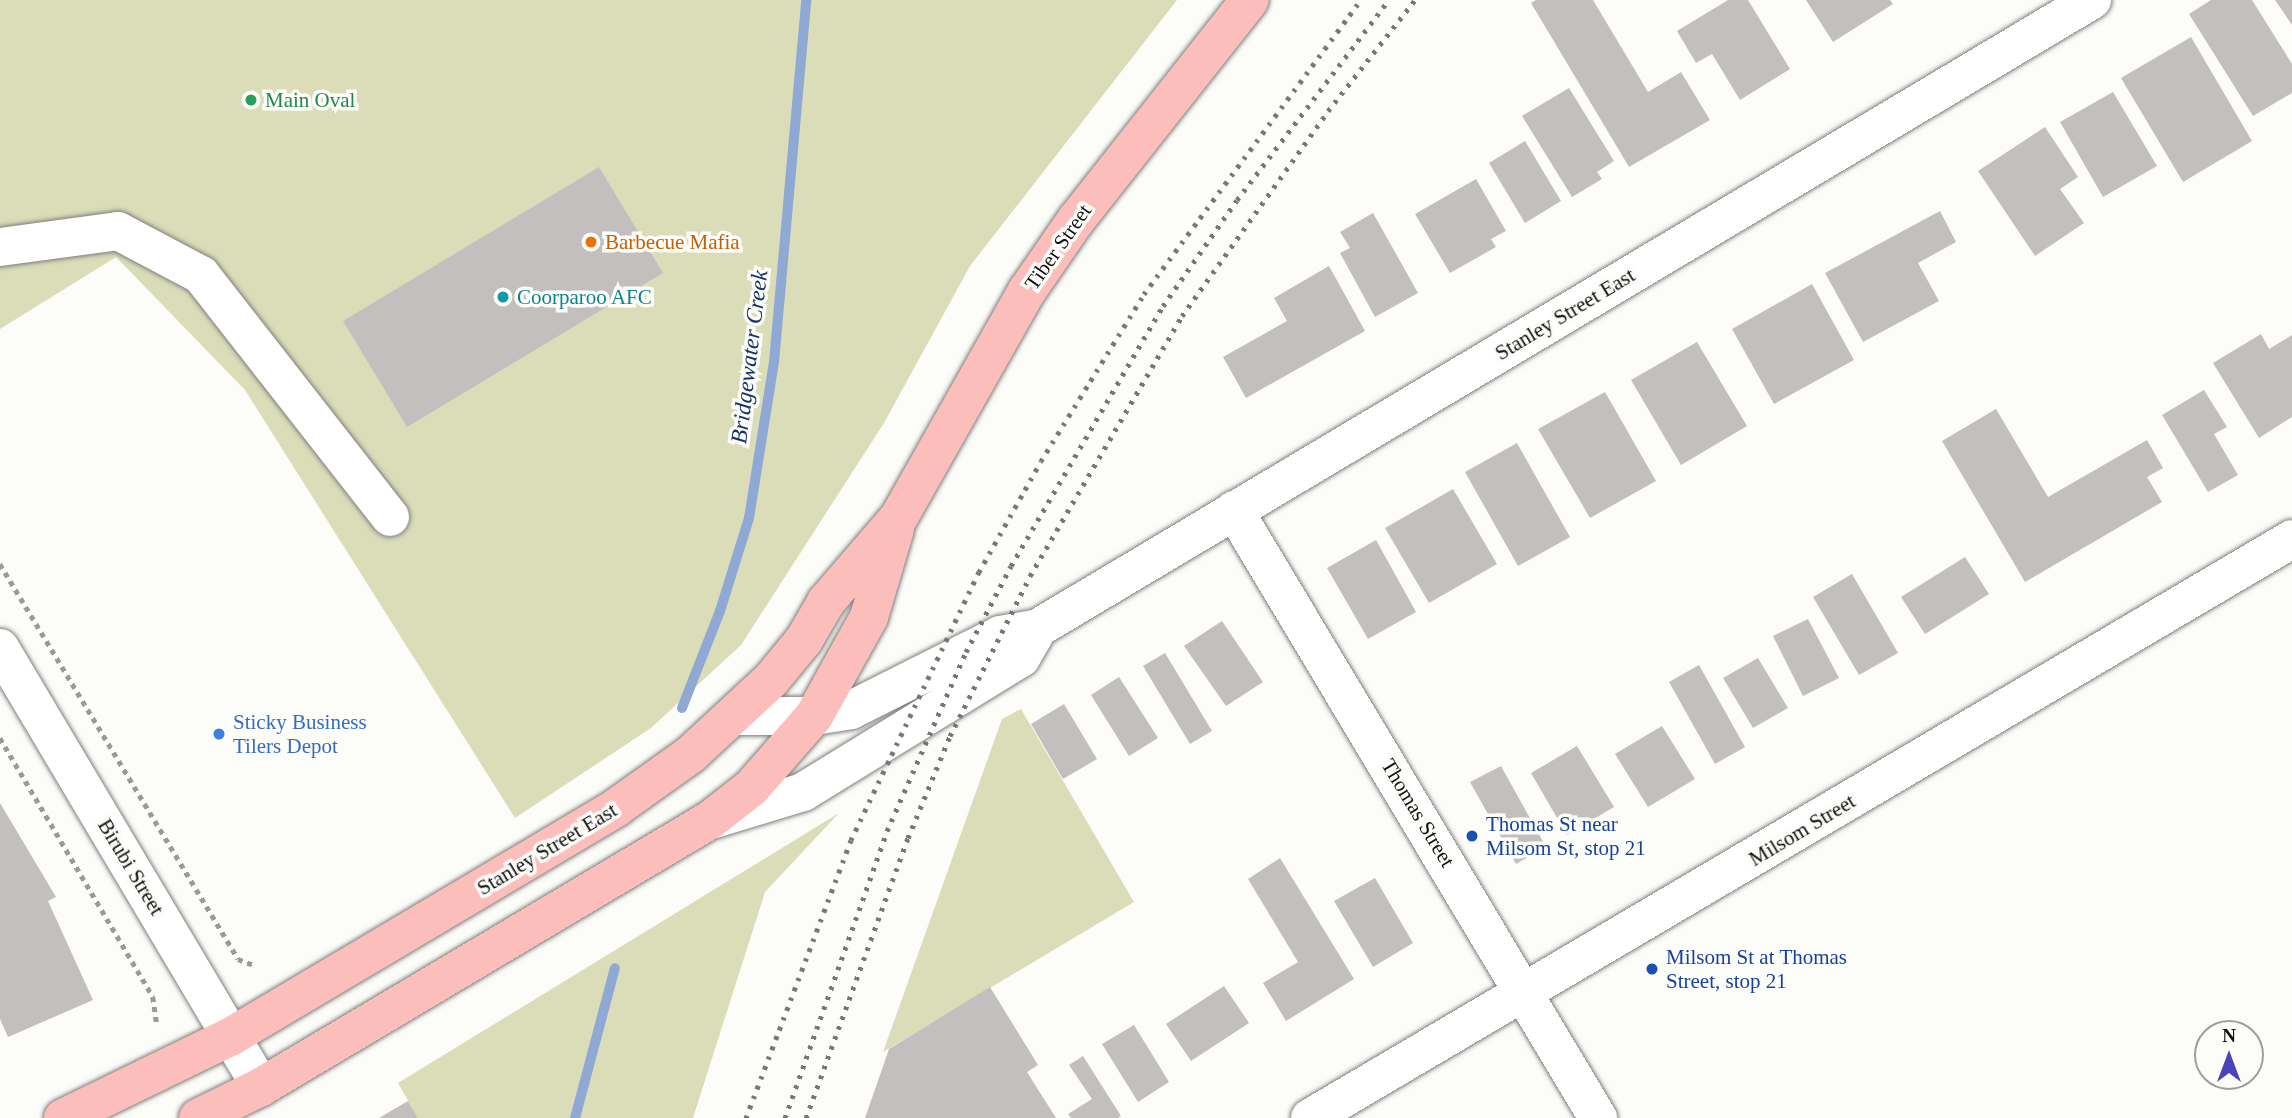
<!DOCTYPE html>
<style>
body{margin:0}
#map{position:relative;width:2292px;height:1118px;overflow:hidden;background:#fcfcf9;font-family:"Times New Roman",serif}
div>[style]{position:absolute}
.green>*{inset:0;background:#daddb8}
.stream>*{height:10px;margin:-5px;padding:0 5px;transform-origin:5px;border-radius:5px;background:#90a9d4}
.building>*{inset:0;background:#c3bfbe}
.path>*{height:4.5px;margin-top:-2.25px;transform-origin:0;background:repeating-linear-gradient(90deg,#9a9a98 0 5px,transparent 0 10px)}
.roads{filter:drop-shadow(0 0 2px #7f7f7c) drop-shadow(0 0 2px #7f7f7c)}
.minor>*{height:38px;margin:-19px;padding:0 19px;transform-origin:19px;border-radius:19px;background:#fff}
.major>*{height:38px;margin:-19px;padding:0 19px;transform-origin:19px;border-radius:19px;background:#fcbebb}
.rail>*{height:5px;margin-top:-2.5px;transform-origin:0;background:repeating-linear-gradient(90deg,#777775 0 3.5px,transparent 0 10.5px)}
.dots>*{width:19px;height:19px;translate:-50% -50%;box-sizing:border-box;border:4px solid #fcfcf9;border-radius:50%}
span{translate:-50% -50%;white-space:nowrap;text-align:center;line-height:1.15;-webkit-text-stroke:7px #fcfcf9;paint-order:stroke}
.leisure-label{font-size:21px;color:#27864d}
.left{translate:0 -50%;text-align:left}
.food-label{font-size:21px;color:#c56008}
.street-label{font-size:21px;color:#10100f}
.culture-label{font-size:21px;color:#0d838f}
.shop-label{font-size:21px;color:#366cbe}
.transit-label{font-size:21px;color:#164399}
.water-label{font-size:23px;color:#163367;font-style:italic}
.north{position:absolute;left:2194px;top:1020px;width:70px;height:70px;box-sizing:border-box;background:#fcfcf9;border:2px solid #9e9e9b;border-radius:50%;rotate:0deg;font-size:19px;font-weight:700;line-height:28px;text-align:center;color:#10100f}
.north::after{content:'';display:block;margin:auto;width:24px;height:32px;background:#4b43ba;clip-path:polygon(50% 0,100% 100%,50% 72%,0 100%)}
</style>
<div id="map">
<div class="green">
<div style="clip-path:polygon(0 0,1177px 0,970px 266px,884px 423px,741px 645px,651px 728px,515px 818px,245px 390px,116px 257px,0 329px)"></div>
<div style="clip-path:polygon(1021px 709px,1134px 902px,883px 1052px,1002px 719px)"></div>
<div style="clip-path:polygon(839px 813px,765px 892px,693px 1118px,418px 1118px,398px 1083px)"></div>
</div>
<div class="stream">
<div style="left:682px;top:708px;width:104px;rotate:-68.6deg"></div>
<div style="left:720px;top:611px;width:97px;rotate:-72.7deg"></div>
<div style="left:749px;top:518px;width:158px;rotate:-80.9deg"></div>
<div style="left:774px;top:362px;width:363px;rotate:-84.9deg"></div>
<div style="left:575px;top:1118px;width:155px;rotate:-75.1deg"></div>
</div>
<div class="building">
<div style="clip-path:polygon(1536px 0,1593px 0,1648px 92px,1681px 72px,1710px 120px,1629px 167px,1531px 3px)"></div>
<div style="clip-path:polygon(1728px 0,1748px 0,1790px 69px,1740px 100px,1712px 54px,1696px 63px,1677px 31px)"></div>
<div style="clip-path:polygon(1806px 0,1890px 0,1893px 4px,1833px 42px)"></div>
<div style="clip-path:polygon(2211px 0,2252px 0,2292px 64px,2292px 93px,2253px 116px,2189px 14px)"></div>
<div style="clip-path:polygon(2275px 0,2292px 0,2292px 25px)"></div>
<div style="clip-path:polygon(2191px 37px,2252px 141px,2183px 182px,2121px 78px)"></div>
<div style="clip-path:polygon(1569px 88px,1614px 161px,1597px 172px,1602px 179px,1572px 197px,1522px 116px)"></div>
<div style="clip-path:polygon(2113px 92px,2157px 166px,2103px 197px,2060px 122px)"></div>
<div style="clip-path:polygon(2045px 127px,2078px 177px,2060px 189px,2084px 223px,2035px 256px,1978px 171px)"></div>
<div style="clip-path:polygon(1525px 141px,1561px 201px,1525px 223px,1489px 163px)"></div>
<div style="clip-path:polygon(599px 167px,663px 273px,407px 427px,343px 321px)"></div>
<div style="clip-path:polygon(1476px 179px,1506px 231px,1491px 239px,1496px 247px,1450px 273px,1415px 214px)"></div>
<div style="clip-path:polygon(1940px 211px,1956px 242px,1918px 263px,1939px 301px,1863px 342px,1825px 273px)"></div>
<div style="clip-path:polygon(1373px 213px,1418px 293px,1375px 317px,1340px 253px,1350px 248px,1340px 232px)"></div>
<div style="clip-path:polygon(1329px 266px,1365px 331px,1246px 398px,1223px 357px,1287px 321px,1274px 298px)"></div>
<div style="clip-path:polygon(1812px 284px,1854px 360px,1774px 404px,1732px 329px)"></div>
<div style="clip-path:polygon(2261px 334px,2269px 349px,2292px 335px,2292px 417px,2259px 438px,2213px 363px)"></div>
<div style="clip-path:polygon(1697px 342px,1747px 426px,1681px 465px,1631px 380px)"></div>
<div style="clip-path:polygon(2204px 390px,2227px 427px,2214px 434px,2238px 475px,2208px 492px,2162px 415px)"></div>
<div style="clip-path:polygon(1605px 392px,1656px 481px,1590px 518px,1538px 429px)"></div>
<div style="clip-path:polygon(1996px 409px,2048px 497px,2147px 440px,2163px 468px,2147px 477px,2162px 502px,2025px 582px,1942px 441px)"></div>
<div style="clip-path:polygon(1517px 443px,1570px 537px,1518px 566px,1465px 472px)"></div>
<div style="clip-path:polygon(1453px 489px,1497px 564px,1429px 603px,1385px 528px)"></div>
<div style="clip-path:polygon(1376px 540px,1416px 612px,1368px 639px,1327px 568px)"></div>
<div style="clip-path:polygon(1965px 557px,1989px 594px,1925px 634px,1901px 597px)"></div>
<div style="clip-path:polygon(1852px 574px,1898px 653px,1859px 675px,1813px 597px)"></div>
<div style="clip-path:polygon(1808px 619px,1839px 678px,1803px 696px,1773px 636px)"></div>
<div style="clip-path:polygon(1222px 621px,1263px 682px,1226px 706px,1184px 646px)"></div>
<div style="clip-path:polygon(1165px 653px,1212px 731px,1190px 744px,1143px 666px)"></div>
<div style="clip-path:polygon(1758px 658px,1788px 708px,1753px 728px,1723px 678px)"></div>
<div style="clip-path:polygon(1699px 665px,1745px 747px,1715px 764px,1669px 682px)"></div>
<div style="clip-path:polygon(1119px 677px,1158px 738px,1129px 756px,1091px 695px)"></div>
<div style="clip-path:polygon(1064px 704px,1097px 759px,1063px 779px,1031px 724px)"></div>
<div style="clip-path:polygon(1662px 726px,1695px 779px,1648px 807px,1615px 754px)"></div>
<div style="clip-path:polygon(1577px 746px,1614px 807px,1567px 835px,1531px 773px)"></div>
<div style="clip-path:polygon(1501px 766px,1546px 847px,1516px 864px,1470px 782px)"></div>
<div style="clip-path:polygon(0 803px,56px 897px,48px 901px,93px 1000px,8px 1037px,0 1019px)"></div>
<div style="clip-path:polygon(1280px 858px,1354px 979px,1286px 1021px,1263px 983px,1298px 962px,1248px 879px)"></div>
<div style="clip-path:polygon(1375px 878px,1413px 943px,1373px 967px,1334px 901px)"></div>
<div style="clip-path:polygon(1224px 986px,1249px 1023px,1191px 1061px,1166px 1024px)"></div>
<div style="clip-path:polygon(990px 987px,1038px 1065px,1027px 1072px,1056px 1118px,865px 1118px,889px 1049px)"></div>
<div style="clip-path:polygon(1134px 1025px,1169px 1082px,1138px 1102px,1102px 1044px)"></div>
<div style="clip-path:polygon(1083px 1056px,1121px 1116px,1118px 1118px,1071px 1118px,1068px 1114px,1092px 1099px,1069px 1065px)"></div>
<div style="clip-path:polygon(408px 1101px,418px 1118px,379px 1118px)"></div>
</div>
<div class="path">
<div style="left:0;top:564px;width:461px;rotate:58.9deg"></div>
<div style="left:238px;top:959px;width:19px;rotate:21deg"></div>
<div style="left:0;top:738px;width:301px;rotate:59.4deg"></div>
<div style="left:153px;top:997px;width:27px;rotate:82deg"></div>
</div>
<div class="roads">
<div class="minor">
<div style="left:0;top:247px;width:119px;rotate:-7.7deg"></div>
<div style="left:118px;top:231px;width:94px;rotate:27.9deg"></div>
<div style="left:201px;top:275px;width:307px;rotate:52deg"></div>
<div style="left:1234px;top:510px;width:709px;rotate:59.09deg"></div>
<div style="left:0;top:648px;width:511px;rotate:59.27deg"></div>
<div style="left:733px;top:716px;width:81px"></div>
<div style="left:814px;top:716px;width:37px;rotate:-9deg"></div>
<div style="left:851px;top:710px;width:167px;rotate:-26.7deg"></div>
<div style="left:1000px;top:635px;width:39px;rotate:-10deg"></div>
<div style="left:1038px;top:628px;width:1227px;rotate:-30.79deg"></div>
<div style="left:711px;top:820px;width:96px;rotate:-16.9deg"></div>
<div style="left:803px;top:792px;width:256px;rotate:-31.6deg"></div>
<div style="left:1021px;top:658px;width:34px;rotate:-60deg"></div>
<div style="left:1310px;top:1118px;width:1140px;rotate:-30.52deg"></div>
</div>
<div class="major">
<div style="left:63px;top:1118px;width:188px;rotate:-25.9deg"></div>
<div style="left:232px;top:1036px;width:448px;rotate:-30.7deg"></div>
<div style="left:617px;top:807px;width:90px;rotate:-35.5deg"></div>
<div style="left:690px;top:755px;width:110px;rotate:-42.8deg"></div>
<div style="left:771px;top:680px;width:52px;rotate:-50.5deg"></div>
<div style="left:804px;top:640px;width:44px;rotate:-59.9deg"></div>
<div style="left:826px;top:602px;width:112px;rotate:-49.3deg"></div>
<div style="left:899px;top:517px;width:260px;rotate:-60.5deg"></div>
<div style="left:1027px;top:291px;width:86px;rotate:-55.4deg"></div>
<div style="left:1076px;top:220px;width:280px;rotate:-51.7deg"></div>
<div style="left:198px;top:1118px;width:70px;rotate:-26.2deg"></div>
<div style="left:261px;top:1087px;width:522px;rotate:-30.74deg"></div>
<div style="left:710px;top:820px;width:52px;rotate:-38deg"></div>
<div style="left:751px;top:788px;width:96px;rotate:-48.8deg"></div>
<div style="left:814px;top:716px;width:113px;rotate:-60.9deg"></div>
<div style="left:869px;top:617px;width:92px;rotate:-73.5deg"></div>
</div>
</div>
<div class="rail">
<div style="left:746px;top:1118px;width:297px;rotate:-69.3deg"></div>
<div style="left:851px;top:840px;width:297px;rotate:-64.5deg"></div>
<div style="left:979px;top:572px;width:127px;rotate:-60.8deg"></div>
<div style="left:1041px;top:461px;width:196px;rotate:-58.3deg"></div>
<div style="left:1144px;top:294px;width:365px;rotate:-53.6deg"></div>
<div style="left:785px;top:1118px;width:305px;rotate:-70.4deg"></div>
<div style="left:887px;top:831px;width:196px;rotate:-66.2deg"></div>
<div style="left:966px;top:652px;width:97px;rotate:-62.4deg"></div>
<div style="left:1011px;top:566px;width:301px;rotate:-59.7deg"></div>
<div style="left:1163px;top:306px;width:129px;rotate:-55.1deg"></div>
<div style="left:1237px;top:200px;width:251px;rotate:-52.8deg"></div>
<div style="left:806px;top:1118px;width:298px;rotate:-70deg"></div>
<div style="left:908px;top:838px;width:110px;rotate:-67.6deg"></div>
<div style="left:950px;top:736px;width:179px;rotate:-63.4deg"></div>
<div style="left:1030px;top:576px;width:301px;rotate:-59.7deg"></div>
<div style="left:1182px;top:316px;width:252px;rotate:-54.5deg"></div>
<div style="left:1328px;top:111px;width:141px;rotate:-51.9deg"></div>
</div>
<div class="dots">
<div style="left:251px;top:100px;background:#2e9e5b"></div>
<div style="left:591px;top:242px;background:#e8710a"></div>
<div style="left:503px;top:297px;background:#0f9aa8"></div>
<div style="left:219px;top:734px;background:#3f7fe0"></div>
<div style="left:1472px;top:836px;background:#1a4fb4"></div>
<div style="left:1652px;top:969px;background:#1a4fb4"></div>
</div>
<div class="leisure-label">
<span class="left" style="left:265px;top:100px">Main Oval</span>
</div>
<div class="food-label">
<span class="left" style="left:605px;top:242px">Barbecue Mafia</span>
</div>
<div class="street-label">
<span style="left:1058px;top:247px;rotate:-55deg">Tiber Street</span>
<span style="left:1565px;top:314px;rotate:-31deg">Stanley Street East</span>
<span style="left:1418px;top:813px;rotate:59deg">Thomas Street</span>
<span style="left:1802px;top:830px;rotate:-31deg">Milsom Street</span>
<span style="left:547px;top:849px;rotate:-31deg">Stanley Street East</span>
<span style="left:131px;top:867px;rotate:59deg">Birubi Street</span>
</div>
<div class="culture-label">
<span class="left" style="left:517px;top:297px">Coorparoo AFC</span>
</div>
<div class="shop-label">
<span class="left" style="left:233px;top:734px">Sticky Business<br>Tilers Depot</span>
</div>
<div class="transit-label">
<span class="left" style="left:1486px;top:836px">Thomas St near<br>Milsom St, stop 21</span>
<span class="left" style="left:1666px;top:969px">Milsom St at Thomas<br>Street, stop 21</span>
</div>
<div class="water-label">
<span style="left:750px;top:357px;rotate:-83deg">Bridgewater Creek</span>
</div>
<div class="north">N</div>
</div>
